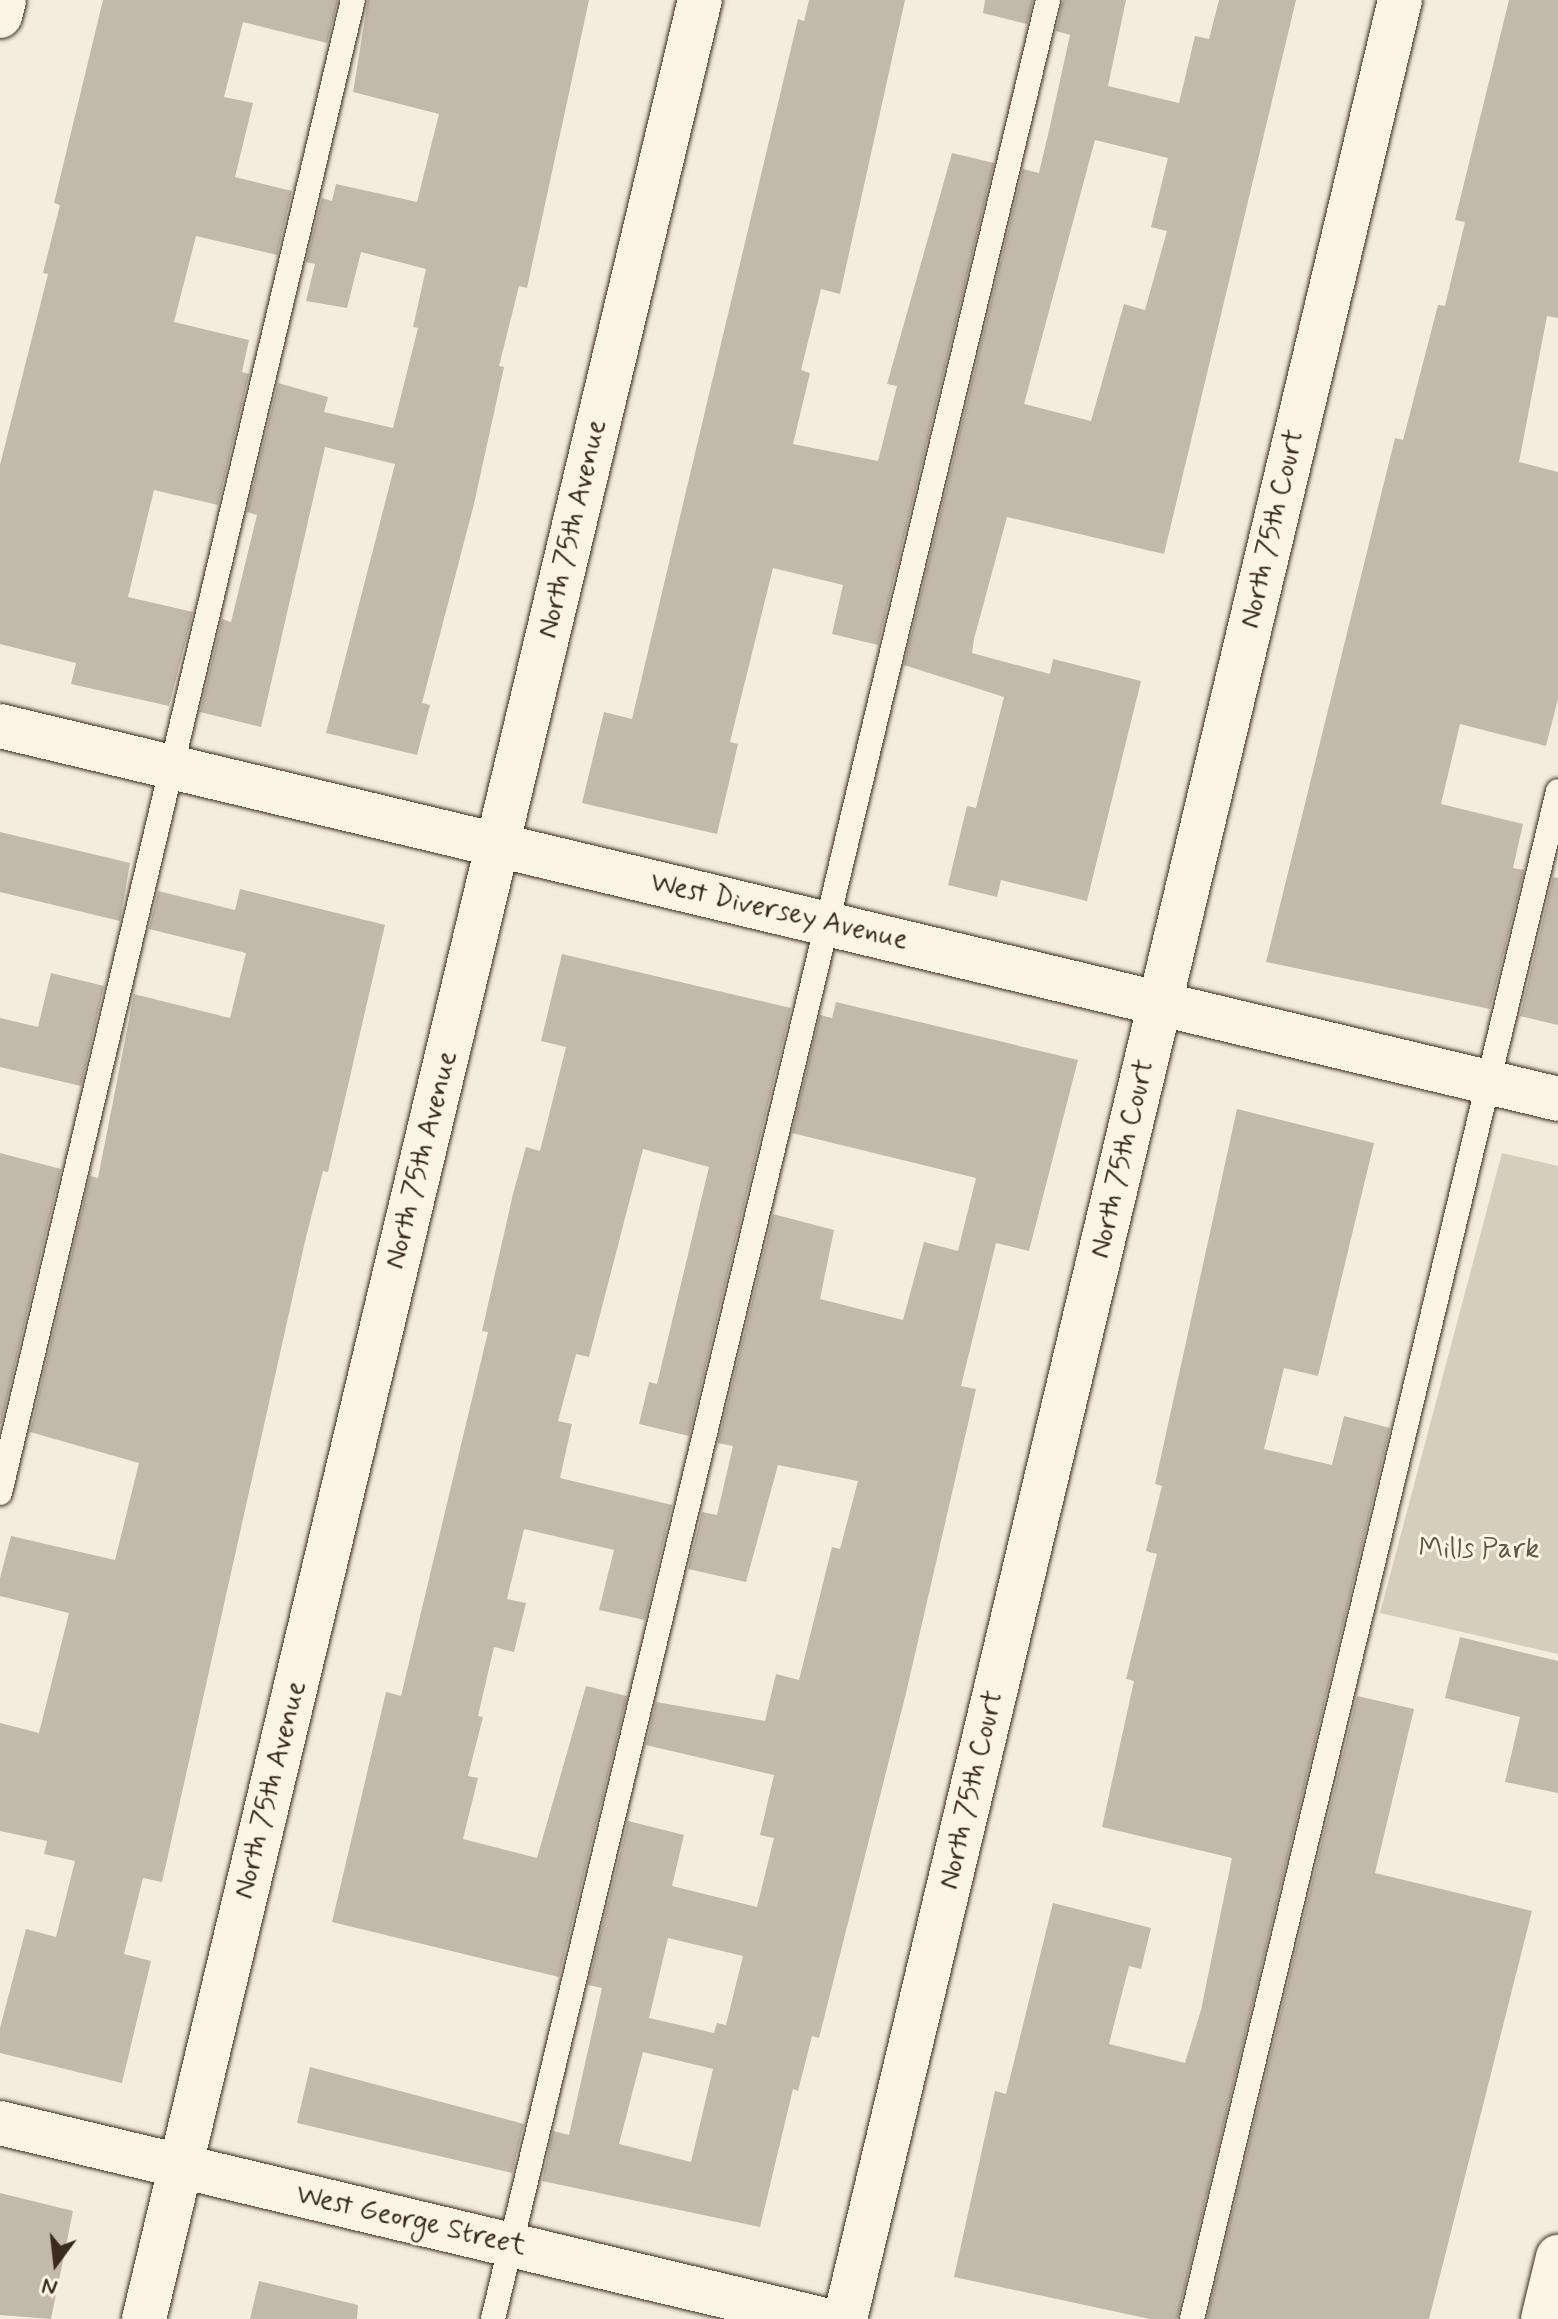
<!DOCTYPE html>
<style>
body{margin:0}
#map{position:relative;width:1558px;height:2319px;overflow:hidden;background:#f4eddd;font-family:Mynerve,sans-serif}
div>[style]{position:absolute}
.green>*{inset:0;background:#d6cdbd}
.building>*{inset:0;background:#c3b9aa}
.roads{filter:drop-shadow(0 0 2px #3b2a1e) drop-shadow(0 0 2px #3b2a1e)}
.service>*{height:24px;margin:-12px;padding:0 12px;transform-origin:12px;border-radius:12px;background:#fcf5e5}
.minor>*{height:44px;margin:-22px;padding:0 22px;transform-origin:22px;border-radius:22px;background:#fcf5e5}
span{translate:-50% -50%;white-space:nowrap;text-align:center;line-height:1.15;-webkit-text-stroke:6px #fcf5e5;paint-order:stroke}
.street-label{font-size:28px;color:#3b2a1e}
.park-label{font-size:28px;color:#625346}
.north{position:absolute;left:16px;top:2223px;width:80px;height:80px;-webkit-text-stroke:6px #fcf5e5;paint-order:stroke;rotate:195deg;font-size:22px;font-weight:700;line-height:32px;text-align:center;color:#3b2a1e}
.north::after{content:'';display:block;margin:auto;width:28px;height:36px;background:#3b2a1e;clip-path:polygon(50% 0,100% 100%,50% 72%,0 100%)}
</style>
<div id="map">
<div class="green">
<div style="clip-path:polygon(1502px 1153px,1558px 1166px,1558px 1654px,1380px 1613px)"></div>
</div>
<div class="building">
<div style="clip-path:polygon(103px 0,338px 0,327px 43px,243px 22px,224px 97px,253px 103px,235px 177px,292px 191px,277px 255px,196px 236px,174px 322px,249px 340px,242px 372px,249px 374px,218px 505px,154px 490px,128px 597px,193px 612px,169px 706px,71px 684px,76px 663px,0 644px,0 465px,48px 274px,43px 273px,60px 205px,54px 203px)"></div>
<div style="clip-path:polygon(368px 0,589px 0,527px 288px,519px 286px,499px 366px,504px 367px,474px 504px,422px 703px,430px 705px,417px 755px,326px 733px,395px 464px,325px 447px,261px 727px,200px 712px,222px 619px,231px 622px,257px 515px,247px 512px,278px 383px,328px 397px,324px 412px,393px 428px,418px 328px,413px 327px,426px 269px,361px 252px,347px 308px,306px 301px,315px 264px,306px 262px,322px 198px,332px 201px,336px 184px,417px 202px,439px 114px,353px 92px)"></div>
<div style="clip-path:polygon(809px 0,905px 0,840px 294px,821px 289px,801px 370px,810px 373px,793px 444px,878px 461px,897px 386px,887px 384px,952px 153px,994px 163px,878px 645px,832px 634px,843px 585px,773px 568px,730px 742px,738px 744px,717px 834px,582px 803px,604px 712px,632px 719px,798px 19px,804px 21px)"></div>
<div style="clip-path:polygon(985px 0,1033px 0,1027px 24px,983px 13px)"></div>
<div style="clip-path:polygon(evenodd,1063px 0,1126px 0,1108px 86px,1179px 103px,1195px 36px,1209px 39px,1219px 0,1296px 0,1164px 554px,1007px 517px,974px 639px,972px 653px,1050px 674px,1053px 659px,1141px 681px,1087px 901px,1001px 880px,997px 897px,948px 885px,967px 806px,976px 808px,1004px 697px,904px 665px,1023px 169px,1039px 173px,1050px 126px,1070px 35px,1056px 31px,1063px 0,1095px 140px,1168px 158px,1151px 227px,1167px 231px,1145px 310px,1124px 304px,1091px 421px,1024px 404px,1095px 140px)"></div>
<div style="clip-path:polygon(1509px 0,1558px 0,1558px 318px,1547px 316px,1519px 462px,1558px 472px,1558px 699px,1546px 746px,1460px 724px,1441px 804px,1523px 824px,1513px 868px,1524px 870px,1490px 1009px,1266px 962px,1395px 438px,1403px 440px,1438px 305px,1445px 306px,1465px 222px,1455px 220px)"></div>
<div style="clip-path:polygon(0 832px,130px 863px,120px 921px,0 892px)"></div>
<div style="clip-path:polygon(1553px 877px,1558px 878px,1558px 1025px,1520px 1016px)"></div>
<div style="clip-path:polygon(240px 889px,385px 925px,328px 1172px,323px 1171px,306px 1237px,162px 1882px,143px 1878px,124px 1954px,151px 1961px,122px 2083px,0 2053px,0 2028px,26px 1929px,56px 1937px,75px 1861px,44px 1854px,47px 1841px,0 1831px,0 1723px,39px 1733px,69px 1613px,0 1596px,0 1578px,11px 1536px,115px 1560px,139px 1463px,30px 1432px,90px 1176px,98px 1178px,134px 994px,230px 1018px,246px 953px,149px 929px,158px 891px,235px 910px)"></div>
<div style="clip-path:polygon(562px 954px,791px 1008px,689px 1436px,639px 1424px,649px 1382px,657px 1384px,709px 1167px,643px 1149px,589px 1357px,576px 1354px,558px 1421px,572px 1424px,560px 1478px,672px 1505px,645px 1620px,599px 1610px,614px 1550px,524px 1529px,507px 1599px,526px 1603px,514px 1652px,494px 1647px,478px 1716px,483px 1717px,468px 1776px,478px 1778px,463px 1839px,537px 1858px,586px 1686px,627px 1696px,559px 1977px,332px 1922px,386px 1692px,401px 1696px,488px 1332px,482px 1331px,513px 1194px,526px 1147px,540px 1151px,566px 1047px,541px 1041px)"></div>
<div style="clip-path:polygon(51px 973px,104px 986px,81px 1086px,0 1067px,0 1018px,38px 1027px)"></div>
<div style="clip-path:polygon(evenodd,836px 1002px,1078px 1060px,1029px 1251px,996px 1243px,961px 1386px,976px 1389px,906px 1693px,819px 2038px,812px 2036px,798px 2091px,793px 2089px,760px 2227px,542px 2181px,553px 2131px,569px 2135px,602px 1988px,588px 1985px,628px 1821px,684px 1835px,672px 1886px,757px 1907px,774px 1838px,760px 1835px,774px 1775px,646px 1745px,656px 1702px,765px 1721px,776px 1674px,799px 1680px,832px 1547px,840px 1549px,858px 1481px,778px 1465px,746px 1582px,688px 1569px,702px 1512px,717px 1515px,733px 1446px,718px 1443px,773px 1214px,834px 1230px,820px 1299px,903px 1320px,924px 1242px,958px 1251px,976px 1178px,792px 1133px,820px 1015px,832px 1018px,836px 1002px,668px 1938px,743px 1956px,726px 2025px,717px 2023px,714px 2033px,649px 2018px,668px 1938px,836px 1002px,643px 2052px,713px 2069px,691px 2162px,619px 2144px,643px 2052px)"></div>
<div style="clip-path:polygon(1237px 1109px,1374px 1143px,1318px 1376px,1284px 1368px,1264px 1449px,1332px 1465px,1344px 1416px,1390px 1428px,1177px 2319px,1150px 2319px,954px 2277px,995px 2091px,1006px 2094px,1053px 1903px,1151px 1928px,1141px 1969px,1129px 1966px,1109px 2044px,1185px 2063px,1201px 2010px,1232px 1858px,1102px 1827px,1134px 1681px,1126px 1679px,1157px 1554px,1146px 1551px,1162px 1486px,1155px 1484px)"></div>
<div style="clip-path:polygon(0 1153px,61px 1169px,1px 1424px,0 1424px)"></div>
<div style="clip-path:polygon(1460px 1637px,1558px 1661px,1558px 1793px,1505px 1782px,1520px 1717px,1445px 1698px)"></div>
<div style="clip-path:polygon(1357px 1696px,1414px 1709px,1375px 1873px,1532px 1911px,1429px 2319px,1207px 2319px)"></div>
<div style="clip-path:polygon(310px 2067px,524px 2124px,512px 2173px,297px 2123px)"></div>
<div style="clip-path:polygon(0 2193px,73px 2211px,51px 2319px,0 2315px)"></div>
<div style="clip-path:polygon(259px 2281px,358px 2305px,357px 2319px,250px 2319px)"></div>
</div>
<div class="roads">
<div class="service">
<div style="left:0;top:1493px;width:1534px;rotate:-76.7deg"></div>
<div style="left:493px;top:2319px;width:2384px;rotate:-76.54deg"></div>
<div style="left:1192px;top:2319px;width:1571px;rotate:-76.53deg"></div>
</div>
<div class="minor">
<div style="left:0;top:16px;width:16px;rotate:-76deg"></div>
<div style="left:0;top:726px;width:1602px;rotate:13.46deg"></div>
<div style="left:0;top:2123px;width:844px;rotate:13.43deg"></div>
<div style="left:144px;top:2319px;width:2385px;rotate:-76.52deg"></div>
<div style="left:845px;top:2319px;width:2384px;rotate:-76.54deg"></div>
<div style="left:1543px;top:2319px;width:64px;rotate:-76.4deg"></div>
</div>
</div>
<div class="street-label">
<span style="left:573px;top:529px;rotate:-77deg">North 75th Avenue</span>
<span style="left:1273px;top:529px;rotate:-77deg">North 75th Court</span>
<span style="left:779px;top:912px;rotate:13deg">West Diversey Avenue</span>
<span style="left:1123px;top:1159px;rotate:-77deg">North 75th Court</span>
<span style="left:422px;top:1160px;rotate:-76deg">North 75th Avenue</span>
<span style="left:271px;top:1790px;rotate:-76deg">North 75th Avenue</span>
<span style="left:972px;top:1790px;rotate:-77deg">North 75th Court</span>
<span style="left:411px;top:2221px;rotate:13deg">West George Street</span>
</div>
<div class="park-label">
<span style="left:1479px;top:1550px">Mills Park</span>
</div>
<div class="north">N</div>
</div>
